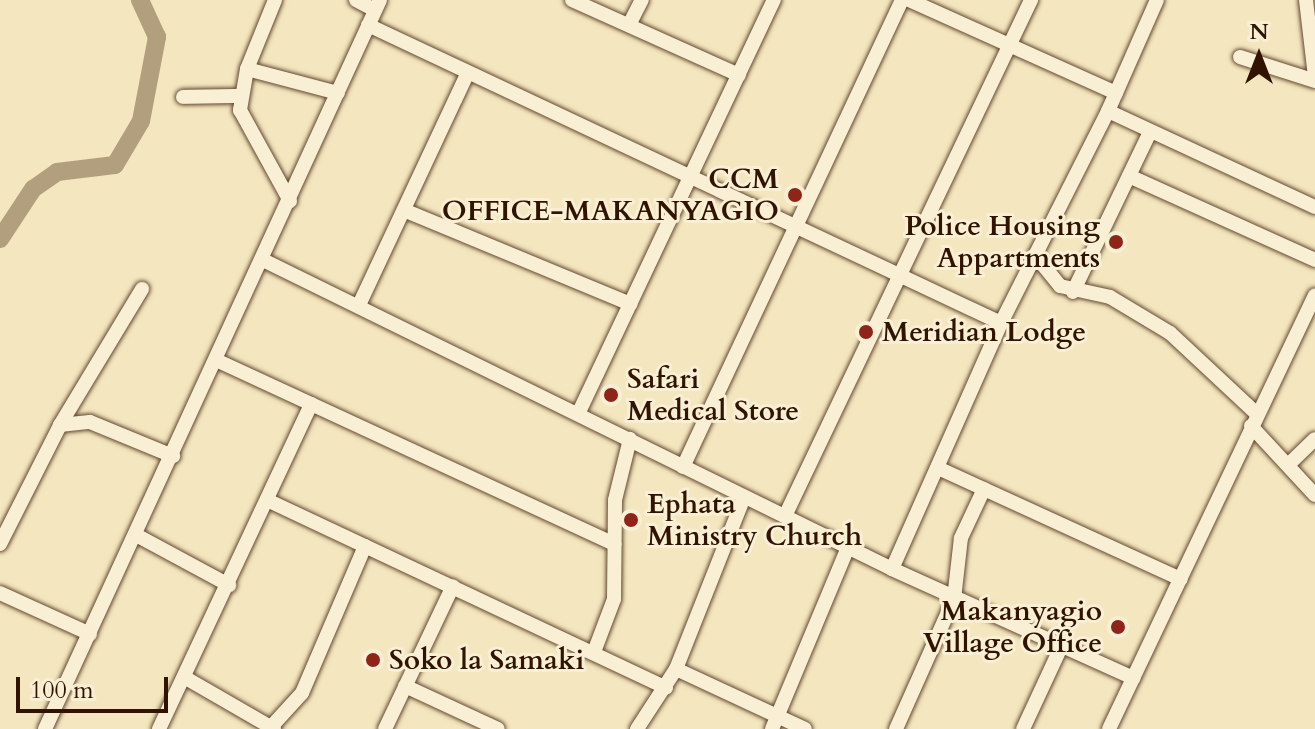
<!DOCTYPE html>
<style>
body{margin:0}
#map{position:relative;width:1315px;height:729px;overflow:hidden;background:#f4e6be;font-family:Cardo,serif}
div>[style]{position:absolute}
.river>*{height:18px;margin:-9px;padding:0 9px;transform-origin:9px;border-radius:9px;background:#b29f7d}
.roads{filter:drop-shadow(0 0 2px #624830) drop-shadow(0 0 2px #624830)}
.minor>*{height:14px;margin:-7px;padding:0 7px;transform-origin:7px;border-radius:7px;background:#f8efd5}
.dots>*{width:22px;height:22px;translate:-50% -50%;box-sizing:border-box;border:4px solid #f8efd5;border-radius:50%}
span{translate:-50% -50%;white-space:nowrap;text-align:center;line-height:1.15;-webkit-text-stroke:6px #f8efd5;paint-order:stroke}
.poi-label{font-size:28px;color:#311400;font-weight:700}
.right{translate:-100% -50%;text-align:right}
.left{translate:0 -50%;text-align:left}
.north{position:absolute;left:1219px;top:16px;width:80px;height:80px;-webkit-text-stroke:6px #f8efd5;paint-order:stroke;rotate:0deg;font-size:22px;font-weight:700;line-height:32px;text-align:center;color:#311400}
.north::after{content:'';display:block;margin:auto;width:28px;height:36px;background:#311400;clip-path:polygon(50% 0,100% 100%,50% 72%,0 100%)}
.scale{position:absolute;left:16px;top:677px;width:152px;height:36px;box-sizing:border-box;border:4px solid #311400;border-top:0;padding-left:10px;font-size:24px;line-height:28px;white-space:nowrap;color:#311400;-webkit-text-stroke:6px #f8efd5;paint-order:stroke}
</style>
<div id="map">
<div class="river">
<div style="left:0;top:239px;width:60px;rotate:-56.6deg"></div>
<div style="left:33px;top:189px;width:29px;rotate:-35deg"></div>
<div style="left:57px;top:172px;width:58px;rotate:-6.9deg"></div>
<div style="left:115px;top:165px;width:51px;rotate:-59.4deg"></div>
<div style="left:141px;top:121px;width:86px;rotate:-79.2deg"></div>
<div style="left:157px;top:37px;width:41px;rotate:-114.7deg"></div>
</div>
<div class="roads">
<div class="minor">
<div style="left:275px;top:0;width:74px;rotate:112.1deg"></div>
<div style="left:247px;top:69px;width:42px;rotate:99.7deg"></div>
<div style="left:240px;top:110px;width:104px;rotate:61.2deg"></div>
<div style="left:356px;top:0;width:21px;rotate:28deg"></div>
<div style="left:572px;top:0;width:183px;rotate:24.2deg"></div>
<div style="left:909px;top:0;width:227px;rotate:24.2deg"></div>
<div style="left:1306px;top:0;width:78px;rotate:83.3deg"></div>
<div style="left:368px;top:25px;width:700px;rotate:25.21deg"></div>
<div style="left:629px;top:25px;width:28px;rotate:-63deg"></div>
<div style="left:1240px;top:57px;width:79px;rotate:17.7deg"></div>
<div style="left:247px;top:69px;width:94px;rotate:14.8deg"></div>
<div style="left:183px;top:97px;width:58px;rotate:-1deg"></div>
<div style="left:1108px;top:111px;width:228px;rotate:24.9deg"></div>
<div style="left:1129px;top:176px;width:204px;rotate:24.3deg"></div>
<div style="left:406px;top:211px;width:243px;rotate:22.5deg"></div>
<div style="left:1035px;top:255px;width:40px;rotate:51deg"></div>
<div style="left:1060px;top:286px;width:51px;rotate:12.4deg"></div>
<div style="left:1110px;top:297px;width:70px;rotate:31deg"></div>
<div style="left:1170px;top:333px;width:119px;rotate:43deg"></div>
<div style="left:263px;top:260px;width:701px;rotate:26.16deg"></div>
<div style="left:892px;top:569px;width:265px;rotate:24.3deg"></div>
<div style="left:1073px;top:292px;width:178px;rotate:-64.3deg"></div>
<div style="left:359px;top:305px;width:255px;rotate:-64.9deg"></div>
<div style="left:216px;top:360px;width:439px;rotate:24.8deg"></div>
<div style="left:579px;top:412px;width:456px;rotate:-64.7deg"></div>
<div style="left:60px;top:425px;width:159px;rotate:-58.9deg"></div>
<div style="left:1251px;top:426px;width:94px;rotate:47.2deg"></div>
<div style="left:1288px;top:465px;width:37px;rotate:-44deg"></div>
<div style="left:683px;top:467px;width:516px;rotate:-64.88deg"></div>
<div style="left:938px;top:468px;width:267px;rotate:24.6deg"></div>
<div style="left:267px;top:500px;width:441px;rotate:25.2deg"></div>
<div style="left:785px;top:516px;width:572px;rotate:-64.51deg"></div>
<div style="left:136px;top:535px;width:106px;rotate:28.3deg"></div>
<div style="left:0;top:544px;width:133px;rotate:-63.2deg"></div>
<div style="left:60px;top:425px;width:30px;rotate:-6deg"></div>
<div style="left:90px;top:422px;width:90px;rotate:22.3deg"></div>
<div style="left:892px;top:569px;width:269px;rotate:-66.1deg"></div>
<div style="left:1001px;top:323px;width:237px;rotate:-63.2deg"></div>
<div style="left:1108px;top:111px;width:121px;rotate:-66.2deg"></div>
<div style="left:0;top:593px;width:99px;rotate:24.5deg"></div>
<div style="left:594px;top:652px;width:57px;rotate:-69.3deg"></div>
<div style="left:614px;top:599px;width:99px;rotate:-89.4deg"></div>
<div style="left:615px;top:500px;width:63px;rotate:-76.2deg"></div>
<div style="left:676px;top:669px;width:142px;rotate:24.9deg"></div>
<div style="left:184px;top:677px;width:104px;rotate:30deg"></div>
<div style="left:405px;top:686px;width:102px;rotate:24.8deg"></div>
<div style="left:271px;top:727px;width:46px;rotate:-47.6deg"></div>
<div style="left:302px;top:693px;width:160px;rotate:-66.8deg"></div>
<div style="left:45px;top:729px;width:802px;rotate:-65.32deg"></div>
<div style="left:159px;top:729px;width:359px;rotate:-64.9deg"></div>
<div style="left:385px;top:729px;width:158px;rotate:-64.6deg"></div>
<div style="left:637px;top:729px;width:72px;rotate:-57deg"></div>
<div style="left:676px;top:669px;width:185px;rotate:-68.4deg"></div>
<div style="left:772px;top:729px;width:197px;rotate:-67.3deg"></div>
<div style="left:896px;top:729px;width:142px;rotate:-66deg"></div>
<div style="left:954px;top:599px;width:61px;rotate:-83.5deg"></div>
<div style="left:961px;top:538px;width:54px;rotate:-64.9deg"></div>
<div style="left:1023px;top:729px;width:90px;rotate:-65.1deg"></div>
<div style="left:1109px;top:729px;width:480px;rotate:-64.6deg"></div>
</div>
</div>
<div class="dots">
<div style="left:795px;top:195px;background:#8f2418"></div>
<div style="left:1116px;top:242px;background:#8f2418"></div>
<div style="left:866px;top:332px;background:#8f2418"></div>
<div style="left:611px;top:395px;background:#8f2418"></div>
<div style="left:631px;top:520px;background:#8f2418"></div>
<div style="left:1118px;top:627px;background:#8f2418"></div>
<div style="left:373px;top:660px;background:#8f2418"></div>
</div>
<div class="poi-label">
<span class="right" style="left:779px;top:195px">CCM<br>OFFICE-MAKANYAGIO</span>
<span class="right" style="left:1100px;top:242px">Police Housing<br>Appartments</span>
<span class="left" style="left:882px;top:332px">Meridian Lodge</span>
<span class="left" style="left:627px;top:395px">Safari<br>Medical Store</span>
<span class="left" style="left:647px;top:520px">Ephata<br>Ministry Church</span>
<span class="right" style="left:1102px;top:627px">Makanyagio<br>Village Office</span>
<span class="left" style="left:389px;top:660px">Soko la Samaki</span>
</div>
<div class="north">N</div>
<div class="scale">100 m</div>
</div>
